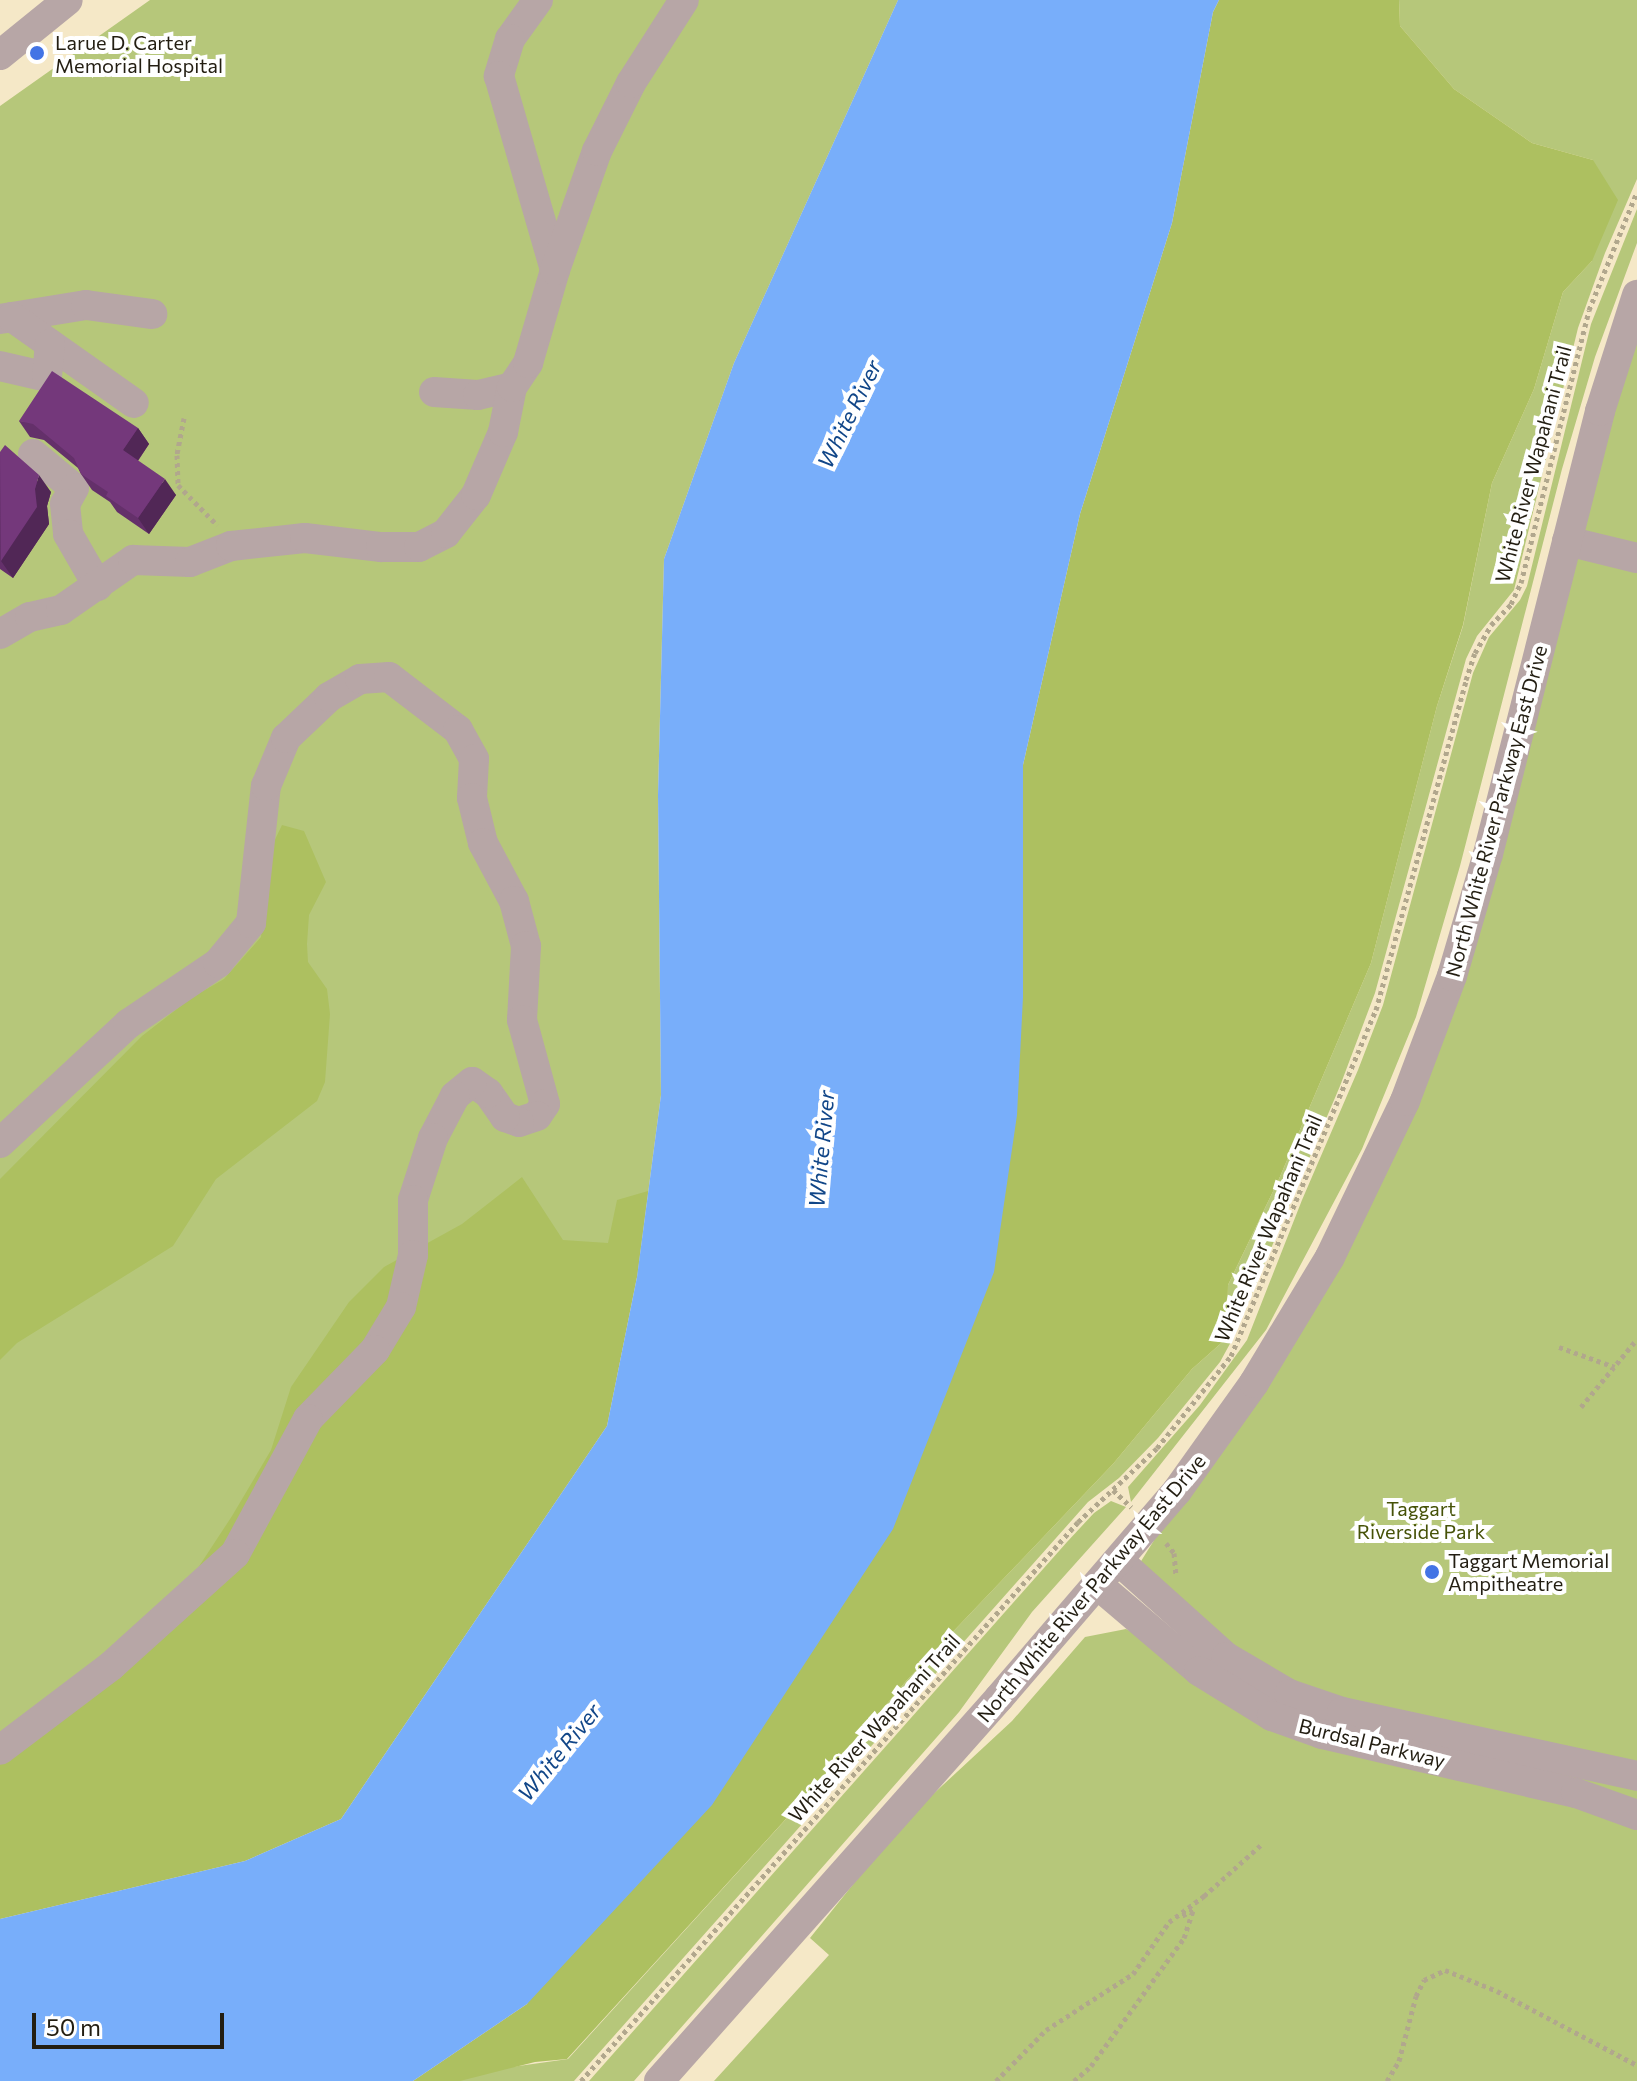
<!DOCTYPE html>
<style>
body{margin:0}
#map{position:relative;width:1637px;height:2081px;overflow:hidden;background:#f5e8c7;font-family:Commissioner,sans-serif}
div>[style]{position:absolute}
.green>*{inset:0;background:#b6c77a}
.forest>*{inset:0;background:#adc060}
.water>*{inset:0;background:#78aefa}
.path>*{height:5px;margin-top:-2.5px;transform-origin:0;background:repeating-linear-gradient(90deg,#b1a78d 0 4px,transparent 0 8px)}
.minor>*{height:30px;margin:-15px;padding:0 15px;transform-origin:15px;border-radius:15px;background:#b7a6a6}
.wall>*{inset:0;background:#64306a}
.shaded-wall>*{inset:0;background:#512756}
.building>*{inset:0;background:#74387b}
.dots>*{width:22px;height:22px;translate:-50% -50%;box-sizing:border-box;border:4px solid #fff;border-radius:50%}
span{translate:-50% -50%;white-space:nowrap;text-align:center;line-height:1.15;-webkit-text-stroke:8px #fff;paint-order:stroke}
.poi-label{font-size:20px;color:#231e12}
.left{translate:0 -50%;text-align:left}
.street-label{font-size:20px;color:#231e12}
.park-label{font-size:20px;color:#465208}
.water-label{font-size:22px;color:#114688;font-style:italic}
.scale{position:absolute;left:32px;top:2013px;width:192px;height:36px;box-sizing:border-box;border:4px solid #231e12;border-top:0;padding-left:10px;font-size:24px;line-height:28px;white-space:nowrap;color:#231e12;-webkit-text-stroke:6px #fff;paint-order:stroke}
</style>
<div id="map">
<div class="green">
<div style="clip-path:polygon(150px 0,898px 0,734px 363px,664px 559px,658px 795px,661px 1095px,637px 1277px,0 1861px,0 106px)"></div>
<div style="clip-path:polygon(1399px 0,1637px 0,1637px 179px,1605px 253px,1578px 328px,1514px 590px,1477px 636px,1466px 659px,1375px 993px,1340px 1086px,1232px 1340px,1220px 1362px,1158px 1438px,1119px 1478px,1088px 1502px,574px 2081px,413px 2081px,568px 2059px,836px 1764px,907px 1680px,1113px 1464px,1192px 1369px,1227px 1338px,1228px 1285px,1279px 1179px,1371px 963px,1437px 706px,1463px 626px,1492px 483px,1534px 389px,1563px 292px,1592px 261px,1593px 160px,1532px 143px,1454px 89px,1400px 26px)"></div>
<div style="clip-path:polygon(1637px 209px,1637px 243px,1595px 357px,1562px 469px,1460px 866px,1416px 1017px,1362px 1149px,1266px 1330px,1131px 1502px,1128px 1487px,1200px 1405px,1247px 1340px,1302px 1200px,1358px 1070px,1383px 1005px,1473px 673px,1489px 637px,1520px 600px,1527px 586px,1591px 324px)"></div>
<div style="clip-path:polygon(1637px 315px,1637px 2081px,714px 2081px,829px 1955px,810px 1938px,879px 1852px,916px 1810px,1012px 1721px,1085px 1637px,1126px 1629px,1287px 1706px,1133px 1574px,1231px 1417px,1378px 1161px,1472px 913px)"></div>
<div style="clip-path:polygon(1111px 1501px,1126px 1507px,1032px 1612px,959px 1712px,634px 2081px,589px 2081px,1067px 1542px,1094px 1513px)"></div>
</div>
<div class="forest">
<div style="clip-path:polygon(1219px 0,1399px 0,1400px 26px,1454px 89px,1532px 143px,1593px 160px,1618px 200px,1592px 261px,1563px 292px,1534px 389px,1492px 483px,1463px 625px,1437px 706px,1371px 963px,1279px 1179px,1228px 1285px,1227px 1338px,1192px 1369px,1113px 1464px,907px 1680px,836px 1764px,567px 2059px,535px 2062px,460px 2081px,413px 2081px,527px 2004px,1022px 837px,1023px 765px,1080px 514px,1172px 223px,1213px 12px)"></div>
<div style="clip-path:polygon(282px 825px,304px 831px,326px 882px,309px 915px,307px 944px,308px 962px,327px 989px,330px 1014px,325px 1082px,317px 1101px,216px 1179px,173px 1246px,17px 1343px,0 1360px,0 1179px,142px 1036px,191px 998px,224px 979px,261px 937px,270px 850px)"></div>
<div style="clip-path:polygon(522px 1177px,563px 1240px,608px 1243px,617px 1200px,648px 1191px,637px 1277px,607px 1426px,341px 1819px,245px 1861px,0 1919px,0 1760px,148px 1644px,232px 1516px,271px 1450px,291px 1387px,349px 1302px,384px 1267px,462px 1224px)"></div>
</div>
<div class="water">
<div style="clip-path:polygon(898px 0,1219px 0,1213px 12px,1172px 223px,1080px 514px,1023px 765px,1023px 997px,1017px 1115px,994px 1272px,893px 1529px,712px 1805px,527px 2004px,413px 2081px,0 2081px,0 1919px,245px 1861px,341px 1819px,607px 1426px,637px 1277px,661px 1095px,658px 795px,664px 559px,734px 363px)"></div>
</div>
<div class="path">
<div style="left:184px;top:418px;width:38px;rotate:101deg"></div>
<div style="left:177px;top:455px;width:30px;rotate:88deg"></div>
<div style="left:178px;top:485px;width:56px;rotate:45.7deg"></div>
<div style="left:1559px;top:1347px;width:59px;rotate:19.7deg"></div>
<div style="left:1581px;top:1407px;width:88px;rotate:-50.5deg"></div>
<div style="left:1113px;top:1490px;width:25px;rotate:43deg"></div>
<div style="left:1166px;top:1543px;width:13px;rotate:51deg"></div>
<div style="left:1174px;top:1553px;width:21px;rotate:85deg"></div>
<div style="left:581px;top:2081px;width:748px;rotate:-48.36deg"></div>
<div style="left:1078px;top:1522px;width:108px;rotate:-43.1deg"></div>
<div style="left:1157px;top:1448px;width:118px;rotate:-51.2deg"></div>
<div style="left:1231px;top:1356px;width:375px;rotate:-67.3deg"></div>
<div style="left:1376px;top:1010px;width:342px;rotate:-74.7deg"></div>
<div style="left:1466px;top:680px;width:28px;rotate:-72deg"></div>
<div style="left:1475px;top:653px;width:32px;rotate:-60deg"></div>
<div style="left:1491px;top:625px;width:29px;rotate:-46deg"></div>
<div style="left:1511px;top:604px;width:23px;rotate:-65deg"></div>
<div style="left:1521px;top:583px;width:281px;rotate:-76deg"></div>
<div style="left:1589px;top:310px;width:127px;rotate:-67.9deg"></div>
<div style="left:996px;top:2081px;width:71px;rotate:-45.6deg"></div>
<div style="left:1046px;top:2030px;width:103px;rotate:-32.8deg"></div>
<div style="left:1133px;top:1974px;width:63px;rotate:-55.3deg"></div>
<div style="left:1169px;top:1922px;width:44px;rotate:-36.6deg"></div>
<div style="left:1204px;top:1896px;width:79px;rotate:-41.9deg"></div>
<div style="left:1074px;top:2081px;width:23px;rotate:-41deg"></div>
<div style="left:1091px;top:2066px;width:158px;rotate:-54deg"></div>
<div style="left:1184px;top:1938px;width:29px;rotate:-72deg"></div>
<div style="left:1193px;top:1910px;width:13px;rotate:153deg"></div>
<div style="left:1387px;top:2081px;width:23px;rotate:-59deg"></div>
<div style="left:1399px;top:2061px;width:67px;rotate:-75.3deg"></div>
<div style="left:1416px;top:1996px;width:18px;rotate:-63deg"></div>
<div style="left:1424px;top:1980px;width:23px;rotate:-25deg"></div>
<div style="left:1445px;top:1970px;width:56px;rotate:22deg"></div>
<div style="left:1497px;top:1991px;width:158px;rotate:27.9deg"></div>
</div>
<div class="minor">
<div style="left:538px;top:0;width:48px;rotate:125.7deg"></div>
<div style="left:510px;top:39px;width:39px;rotate:107deg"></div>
<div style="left:499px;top:76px;width:202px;rotate:73.9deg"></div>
<div style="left:0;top:55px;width:87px;rotate:-39deg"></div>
<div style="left:12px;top:317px;width:75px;rotate:-9.2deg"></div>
<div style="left:86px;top:305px;width:67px;rotate:7.8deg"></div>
<div style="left:0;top:319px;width:12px;rotate:-9deg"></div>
<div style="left:12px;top:317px;width:149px;rotate:35.2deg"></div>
<div style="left:0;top:366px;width:48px;rotate:13.2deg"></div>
<div style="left:47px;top:377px;width:33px;rotate:-85deg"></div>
<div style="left:434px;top:392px;width:44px;rotate:3.9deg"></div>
<div style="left:478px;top:395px;width:35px;rotate:-13deg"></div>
<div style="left:33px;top:454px;width:53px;rotate:39.7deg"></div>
<div style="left:74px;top:488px;width:18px;rotate:119deg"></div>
<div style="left:65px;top:504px;width:30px;rotate:84deg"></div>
<div style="left:68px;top:534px;width:60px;rotate:60deg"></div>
<div style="left:1567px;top:541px;width:72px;rotate:13.7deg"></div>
<div style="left:0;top:634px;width:34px;rotate:-30deg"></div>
<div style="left:30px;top:617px;width:32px;rotate:-13deg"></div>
<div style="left:61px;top:610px;width:88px;rotate:-34.8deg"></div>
<div style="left:133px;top:560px;width:57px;rotate:2deg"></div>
<div style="left:190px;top:562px;width:44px;rotate:-21.3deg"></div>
<div style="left:231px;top:546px;width:74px;rotate:-6.2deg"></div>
<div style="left:305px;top:538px;width:77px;rotate:6.8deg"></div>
<div style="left:381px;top:547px;width:38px"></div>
<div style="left:419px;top:547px;width:30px;rotate:-27deg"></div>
<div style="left:446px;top:533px;width:48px;rotate:-51.7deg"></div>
<div style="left:476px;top:495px;width:69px;rotate:-66.8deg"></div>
<div style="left:503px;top:432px;width:46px;rotate:-78.7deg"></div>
<div style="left:512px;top:387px;width:29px;rotate:-56deg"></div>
<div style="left:528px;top:363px;width:97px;rotate:-73.8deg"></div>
<div style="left:555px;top:270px;width:126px;rotate:-70.6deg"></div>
<div style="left:597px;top:151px;width:76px;rotate:-63.4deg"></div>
<div style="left:631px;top:83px;width:98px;rotate:-57.4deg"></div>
<div style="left:0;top:1143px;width:175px;rotate:-42.9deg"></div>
<div style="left:128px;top:1024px;width:109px;rotate:-34.1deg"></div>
<div style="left:218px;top:963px;width:52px;rotate:-50.5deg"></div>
<div style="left:251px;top:923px;width:138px;rotate:-83.8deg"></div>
<div style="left:266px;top:786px;width:52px;rotate:-67.4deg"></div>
<div style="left:286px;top:738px;width:59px;rotate:-43.6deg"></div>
<div style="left:329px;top:697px;width:36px;rotate:-30deg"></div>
<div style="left:360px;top:679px;width:29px;rotate:-4deg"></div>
<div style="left:389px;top:677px;width:87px;rotate:37.5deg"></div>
<div style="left:458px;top:730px;width:33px;rotate:61deg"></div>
<div style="left:474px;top:759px;width:39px;rotate:93deg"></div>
<div style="left:472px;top:798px;width:46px;rotate:76.3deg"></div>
<div style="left:483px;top:843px;width:66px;rotate:61.9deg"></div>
<div style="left:514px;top:901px;width:47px;rotate:75.1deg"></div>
<div style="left:526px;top:946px;width:74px;rotate:93.1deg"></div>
<div style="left:522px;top:1020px;width:87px;rotate:74.7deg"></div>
<div style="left:545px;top:1104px;width:14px;rotate:124deg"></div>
<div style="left:537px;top:1116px;width:19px;rotate:162deg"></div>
<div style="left:519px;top:1122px;width:15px;rotate:-160deg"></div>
<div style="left:505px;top:1117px;width:29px;rotate:-125deg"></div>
<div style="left:488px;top:1093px;width:19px;rotate:-145deg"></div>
<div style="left:472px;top:1082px;width:22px;rotate:141deg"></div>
<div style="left:455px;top:1096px;width:47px;rotate:117.6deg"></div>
<div style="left:433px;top:1138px;width:65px;rotate:107.9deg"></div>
<div style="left:413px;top:1200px;width:55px;rotate:90deg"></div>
<div style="left:413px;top:1255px;width:53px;rotate:103deg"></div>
<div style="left:401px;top:1307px;width:50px;rotate:121.2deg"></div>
<div style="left:375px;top:1350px;width:96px;rotate:134.2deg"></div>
<div style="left:308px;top:1419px;width:153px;rotate:118.4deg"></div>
<div style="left:235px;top:1554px;width:167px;rotate:137.9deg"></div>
<div style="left:111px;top:1666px;width:139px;rotate:142.9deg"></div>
<div style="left:1119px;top:1561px;width:144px;rotate:41.9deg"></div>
<div style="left:1226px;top:1657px;width:73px;rotate:30.4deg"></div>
<div style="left:1289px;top:1694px;width:56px;rotate:18.8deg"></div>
<div style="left:1342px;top:1712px;width:302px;rotate:12.2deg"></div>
<div style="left:1098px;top:1585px;width:133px;rotate:40.4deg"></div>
<div style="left:1199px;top:1671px;width:86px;rotate:31.7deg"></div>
<div style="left:1272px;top:1716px;width:53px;rotate:19.8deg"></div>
<div style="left:1322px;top:1734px;width:261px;rotate:13.1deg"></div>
<div style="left:1576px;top:1793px;width:65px;rotate:19.8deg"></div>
<div style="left:659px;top:2081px;width:512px;rotate:-48.4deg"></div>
<div style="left:999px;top:1698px;width:273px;rotate:-49.3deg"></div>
<div style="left:1177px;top:1491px;width:133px;rotate:-54.5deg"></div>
<div style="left:1254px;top:1383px;width:147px;rotate:-58.9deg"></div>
<div style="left:1330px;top:1257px;width:173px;rotate:-64.3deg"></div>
<div style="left:1405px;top:1101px;width:134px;rotate:-69.4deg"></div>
<div style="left:1452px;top:976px;width:127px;rotate:-73.6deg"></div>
<div style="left:1488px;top:854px;width:457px;rotate:-75.8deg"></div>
<div style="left:1600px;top:411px;width:122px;rotate:-72.3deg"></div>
</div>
<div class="wall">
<div style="clip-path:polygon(19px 421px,138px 428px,149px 444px,138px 461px,176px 495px,149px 534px,117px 512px,110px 502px,92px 490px,81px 474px,78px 468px,44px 440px,30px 437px)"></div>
<div style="clip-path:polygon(0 452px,51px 492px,47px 506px,49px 524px,13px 578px,0 569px)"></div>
</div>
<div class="shaded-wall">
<div style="clip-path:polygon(138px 428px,149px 444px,134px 466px,123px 450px)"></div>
<div style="clip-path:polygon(39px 475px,51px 492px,47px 506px,49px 524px,13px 578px,1px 561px,35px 489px)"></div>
<div style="clip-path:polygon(165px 479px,176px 495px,149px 534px,138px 518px)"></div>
</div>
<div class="building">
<div style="clip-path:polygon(52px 371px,138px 428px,123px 450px,165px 479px,138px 518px,106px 496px,108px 492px,81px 474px,74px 458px,33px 424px,19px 421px)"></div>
<div style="clip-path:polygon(5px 445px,39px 475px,35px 489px,37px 507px,1px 561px,0 452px)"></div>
</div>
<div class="dots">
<div style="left:37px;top:53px;background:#4374e5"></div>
<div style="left:1432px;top:1572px;background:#4374e5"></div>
</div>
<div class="poi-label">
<span class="left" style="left:55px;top:54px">Larue D. Carter<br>Memorial Hospital</span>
<span class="left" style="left:1448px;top:1572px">Taggart Memorial<br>Ampitheatre</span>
</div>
<div class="street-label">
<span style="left:1533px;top:464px;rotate:-75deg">White River Wapahani Trail</span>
<span style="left:1496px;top:811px;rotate:-75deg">North White River Parkway East Drive</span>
<span style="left:1268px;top:1228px;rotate:-67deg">White River Wapahani Trail</span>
<span style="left:1091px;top:1588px;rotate:-50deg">North White River Parkway East Drive</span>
<span style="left:874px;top:1728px;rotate:-48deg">White River Wapahani Trail</span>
<span style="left:1372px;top:1743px;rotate:14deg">Burdsal Parkway</span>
</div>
<div class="park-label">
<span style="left:1421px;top:1520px">Taggart<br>Riverside Park</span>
</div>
<div class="water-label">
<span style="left:849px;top:414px;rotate:-64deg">White River</span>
<span style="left:821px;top:1149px;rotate:-85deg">White River</span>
<span style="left:559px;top:1752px;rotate:-51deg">White River</span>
</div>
<div class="scale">50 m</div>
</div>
